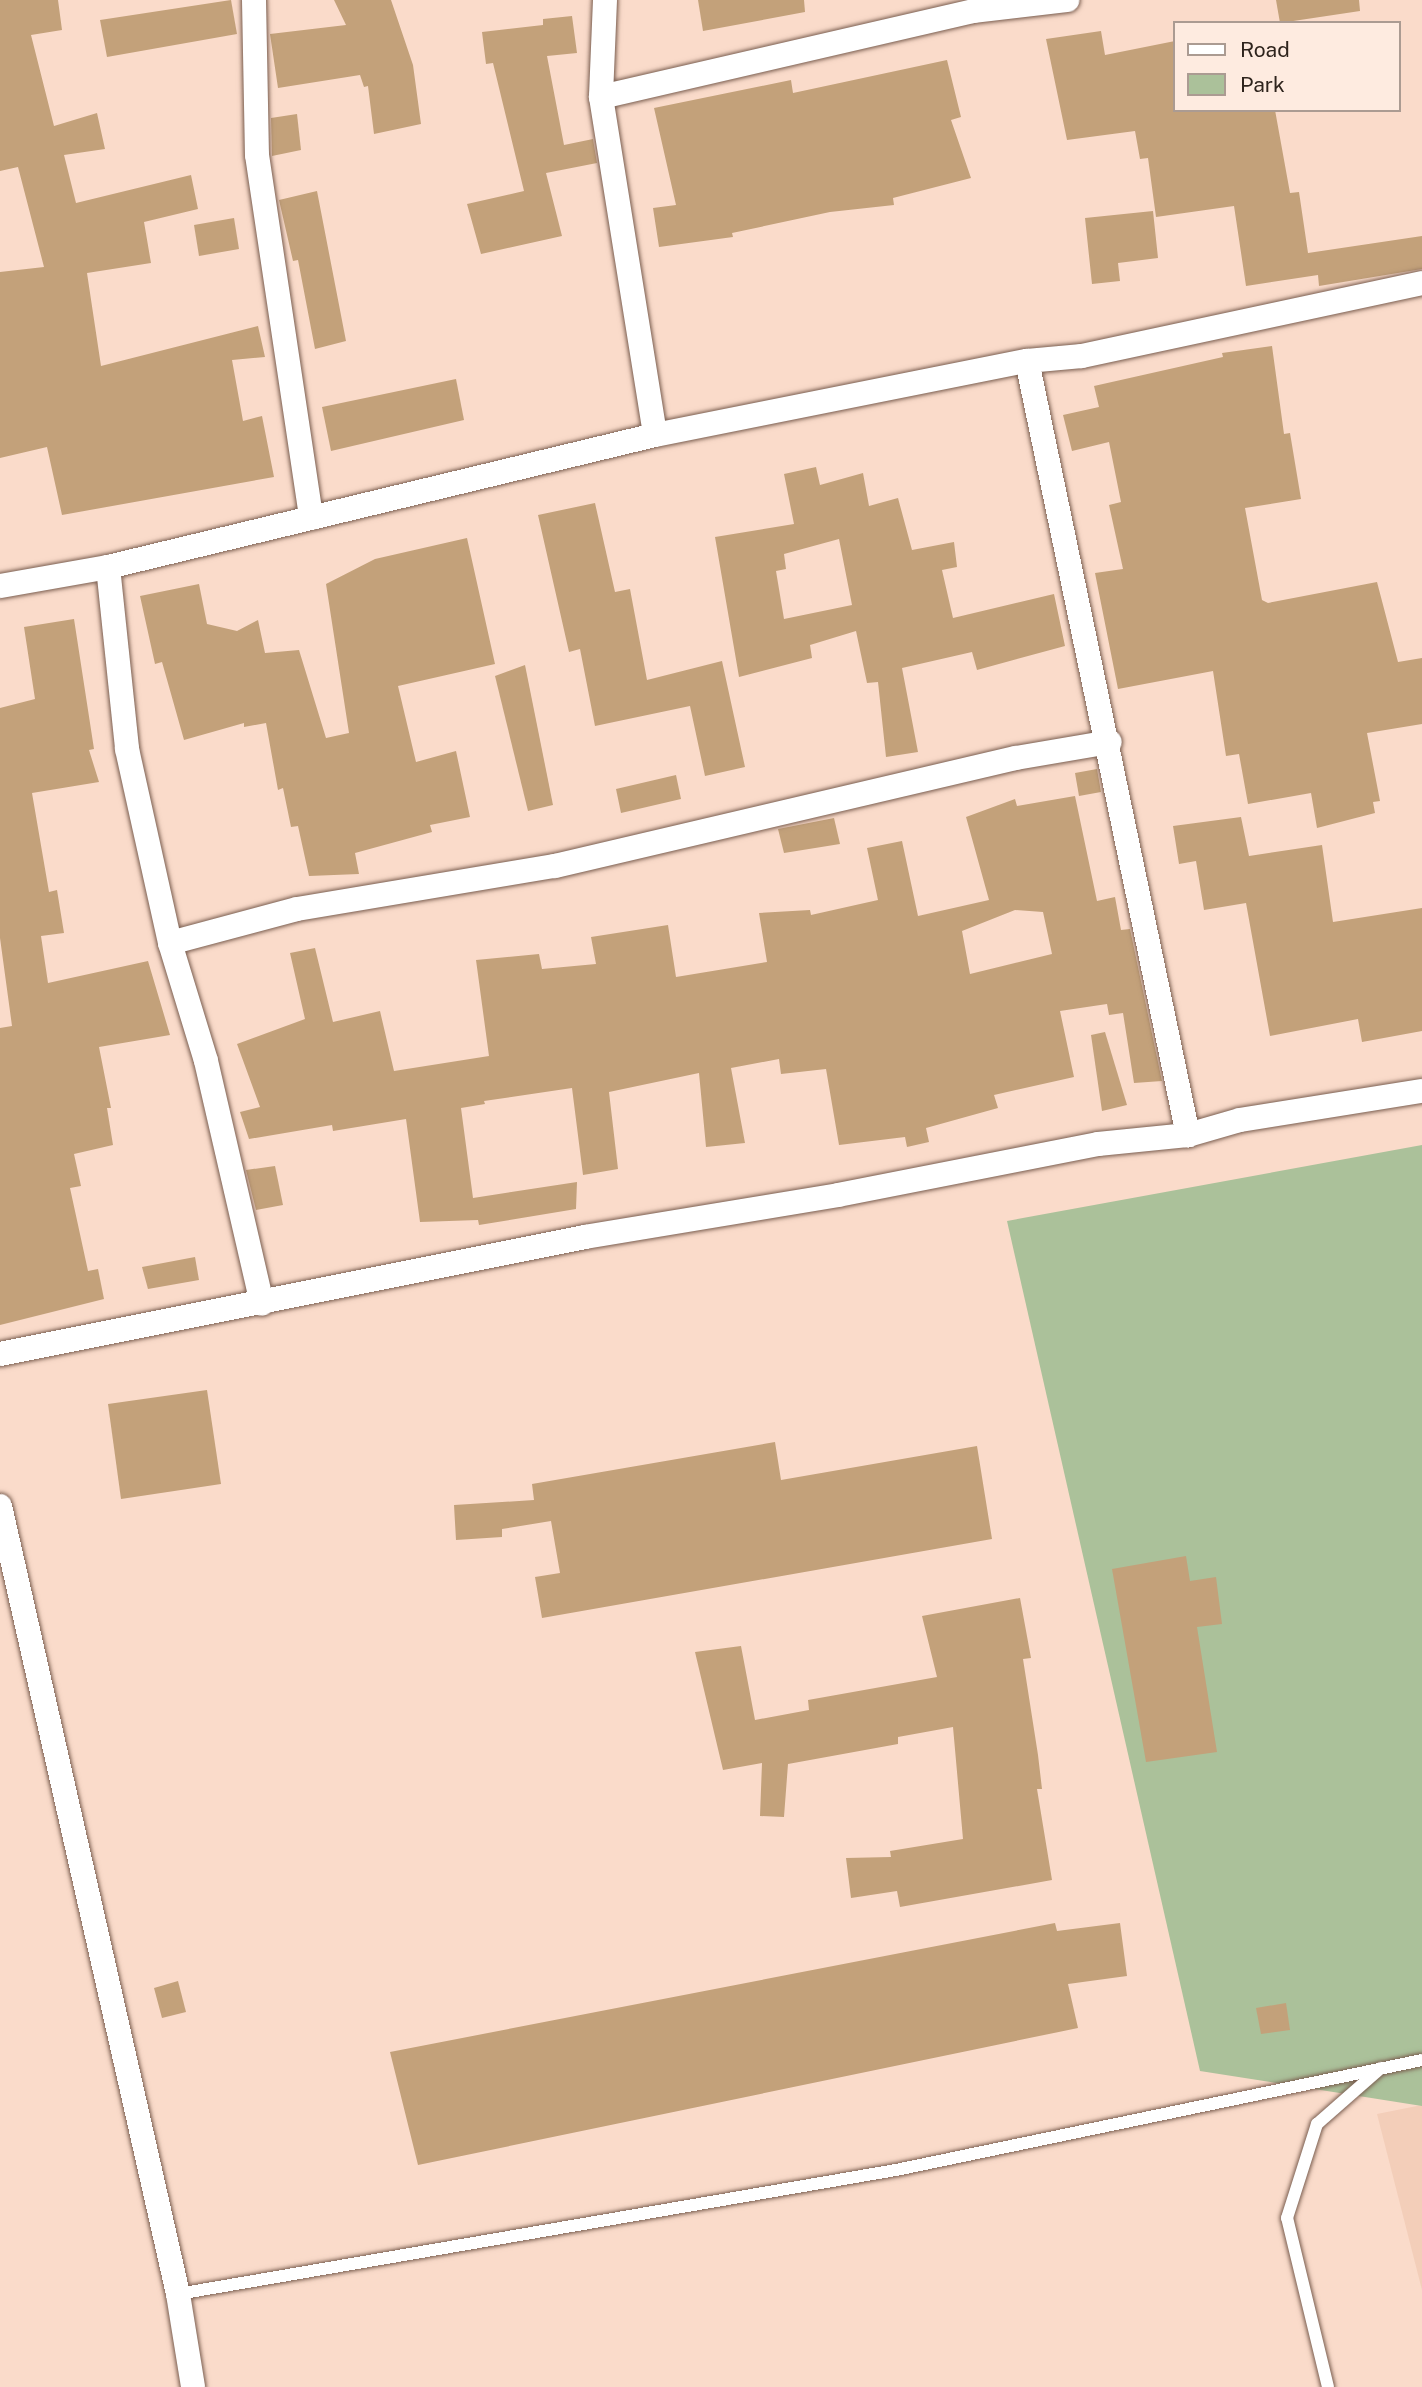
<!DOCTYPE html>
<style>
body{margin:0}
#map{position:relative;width:1422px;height:2387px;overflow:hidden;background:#fadbca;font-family:"Public Sans",sans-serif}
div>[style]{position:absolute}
.built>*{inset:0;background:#f3ceb9}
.green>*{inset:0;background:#abc19a}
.building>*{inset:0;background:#c3a17a}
.roads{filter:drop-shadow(0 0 2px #7a5e50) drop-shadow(0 0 2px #7a5e50)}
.service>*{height:12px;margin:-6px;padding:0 6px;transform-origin:6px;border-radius:6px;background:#fff}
.minor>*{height:24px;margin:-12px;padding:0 12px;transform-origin:12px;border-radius:12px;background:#fff}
span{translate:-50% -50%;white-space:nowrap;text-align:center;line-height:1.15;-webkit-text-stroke:7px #feebe0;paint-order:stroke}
.legend{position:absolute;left:1173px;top:21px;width:228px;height:91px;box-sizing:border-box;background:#feebe0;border:2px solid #ab9b92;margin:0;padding:9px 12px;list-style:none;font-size:21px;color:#2f241d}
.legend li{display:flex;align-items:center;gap:14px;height:35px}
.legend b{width:35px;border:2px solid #ab9b92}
</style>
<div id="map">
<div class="built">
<div style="clip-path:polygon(1422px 2105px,1422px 2290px,1377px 2114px)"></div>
</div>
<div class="green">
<div style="clip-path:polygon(1422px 1145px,1422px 2106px,1200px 2071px,1007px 1221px)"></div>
</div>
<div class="building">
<div style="clip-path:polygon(0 0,58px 0,62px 30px,31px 35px,54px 126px,97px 113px,105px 149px,64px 155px,76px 203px,191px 175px,198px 209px,144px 222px,151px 263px,87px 273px,101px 366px,258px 326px,265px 357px,232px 360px,243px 421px,262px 416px,274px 477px,62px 515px,47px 447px,0 458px,0 272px,44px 267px,18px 167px,0 171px)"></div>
<div style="clip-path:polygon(231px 0,237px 34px,107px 57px,100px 20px)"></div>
<div style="clip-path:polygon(334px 0,391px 0,413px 65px,421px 124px,374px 134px,368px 86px,364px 87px,360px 75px,278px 88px,270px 34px,346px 25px)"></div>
<div style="clip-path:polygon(698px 0,804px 0,805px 12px,703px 31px)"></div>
<div style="clip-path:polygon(1276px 0,1359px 0,1360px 11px,1280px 23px)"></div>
<div style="clip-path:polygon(572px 16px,577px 53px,547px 56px,564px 145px,593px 139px,597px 163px,546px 173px,562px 236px,481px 254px,467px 204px,524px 191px,493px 63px,486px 64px,482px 32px,543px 25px,543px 19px)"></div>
<div style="clip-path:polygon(1101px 31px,1105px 55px,1175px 41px,1175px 110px,1275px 110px,1290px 193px,1299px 192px,1308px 253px,1422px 236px,1422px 269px,1319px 286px,1318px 275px,1246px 286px,1234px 206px,1156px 217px,1148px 158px,1140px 159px,1135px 131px,1067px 140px,1046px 39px)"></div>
<div style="clip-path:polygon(947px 60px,961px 117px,951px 120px,971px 178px,893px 198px,894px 205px,830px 212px,732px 233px,733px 237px,659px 247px,653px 208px,676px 205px,654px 108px,791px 80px,793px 93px)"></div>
<div style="clip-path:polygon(297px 114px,301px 150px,272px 156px,271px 118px)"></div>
<div style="clip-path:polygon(317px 191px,346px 341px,315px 349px,298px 260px,293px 261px,279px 200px)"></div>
<div style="clip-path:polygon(1153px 211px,1158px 258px,1118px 263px,1120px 281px,1092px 284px,1085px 218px)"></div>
<div style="clip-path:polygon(234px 218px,239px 249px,199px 256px,194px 225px)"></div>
<div style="clip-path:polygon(1272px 346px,1284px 434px,1290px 433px,1301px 499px,1245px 508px,1262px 600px,1268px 603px,1377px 582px,1398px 662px,1422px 658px,1422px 724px,1367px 733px,1380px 801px,1373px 802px,1375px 813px,1317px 828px,1311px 793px,1248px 804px,1239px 754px,1226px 756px,1213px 671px,1118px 689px,1095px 573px,1123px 569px,1109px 505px,1121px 502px,1109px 442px,1072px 451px,1063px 415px,1099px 407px,1094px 386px,1223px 357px,1222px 353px)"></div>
<div style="clip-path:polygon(456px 379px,464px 420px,331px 451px,322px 407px)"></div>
<div style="clip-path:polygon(evenodd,816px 467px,820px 485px,863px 473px,869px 506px,898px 498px,912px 550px,954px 542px,957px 567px,942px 570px,953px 618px,1054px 594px,1065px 646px,977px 670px,972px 652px,902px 668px,918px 752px,886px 757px,878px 682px,867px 683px,856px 631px,810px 645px,812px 658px,739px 677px,715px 537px,794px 524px,784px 474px,816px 467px,839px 539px,852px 605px,784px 619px,776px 571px,786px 569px,784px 554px,839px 539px)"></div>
<div style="clip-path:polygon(595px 503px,615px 592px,630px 589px,647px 680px,722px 661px,745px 767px,705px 776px,690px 706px,595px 726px,580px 649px,569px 652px,538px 515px)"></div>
<div style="clip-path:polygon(467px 538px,495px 664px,398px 686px,416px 762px,456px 751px,470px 817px,430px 825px,432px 832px,355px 853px,359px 874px,309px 876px,298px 826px,291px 827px,283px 788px,278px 790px,266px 723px,244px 727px,244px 723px,184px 740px,162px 662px,155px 664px,140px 596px,199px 584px,207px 624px,237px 631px,258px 620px,265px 653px,299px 650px,326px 738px,349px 733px,326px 584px,375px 559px)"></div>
<div style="clip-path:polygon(74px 619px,94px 749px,89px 750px,99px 782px,32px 793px,49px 892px,57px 890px,64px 933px,41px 936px,48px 983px,148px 961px,170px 1035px,99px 1047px,111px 1108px,107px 1108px,113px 1145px,74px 1154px,81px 1186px,70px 1188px,88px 1271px,98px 1269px,104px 1299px,0 1325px,0 1028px,12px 1026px,0 938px,0 708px,35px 699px,24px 627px)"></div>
<div style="clip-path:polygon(525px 665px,553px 805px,528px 811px,495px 676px)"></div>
<div style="clip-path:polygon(1097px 769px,1101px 792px,1079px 796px,1075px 773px)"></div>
<div style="clip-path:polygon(676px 775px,681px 799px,621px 813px,616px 789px)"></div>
<div style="clip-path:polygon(evenodd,1075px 796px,1097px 901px,1115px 897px,1121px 930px,1130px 929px,1162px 1081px,1134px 1083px,1123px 1013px,1109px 1015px,1107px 1004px,1060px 1011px,1074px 1077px,994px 1095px,998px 1108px,926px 1128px,929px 1142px,907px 1147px,905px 1137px,839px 1145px,826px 1069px,781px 1074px,779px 1059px,731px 1068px,745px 1143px,706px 1147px,699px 1073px,609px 1092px,618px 1169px,583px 1175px,572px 1088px,484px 1101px,485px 1104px,461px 1108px,473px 1198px,577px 1182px,576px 1209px,479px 1225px,478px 1220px,420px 1222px,406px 1119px,333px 1131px,332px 1125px,249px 1139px,240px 1112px,260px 1107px,237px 1044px,305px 1019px,290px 953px,315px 948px,333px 1022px,380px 1011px,394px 1071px,489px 1056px,476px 960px,539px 954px,542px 969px,596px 964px,591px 937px,668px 925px,676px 977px,767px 962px,759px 913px,810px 910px,811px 915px,878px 900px,867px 848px,902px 841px,918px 916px,989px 900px,966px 817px,1015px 799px,1017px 806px,1075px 796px,1015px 910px,1043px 912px,1052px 954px,970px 974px,962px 931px,1015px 910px)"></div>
<div style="clip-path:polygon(1241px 817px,1249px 856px,1322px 845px,1333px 922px,1422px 908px,1422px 1031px,1362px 1042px,1358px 1019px,1270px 1036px,1246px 903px,1204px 910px,1196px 861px,1179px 864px,1173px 826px)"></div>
<div style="clip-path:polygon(834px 818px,840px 844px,784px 853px,778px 829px)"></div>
<div style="clip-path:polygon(1105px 1032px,1127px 1105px,1102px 1111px,1091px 1035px)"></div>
<div style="clip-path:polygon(275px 1166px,283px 1205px,256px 1210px,246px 1170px)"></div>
<div style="clip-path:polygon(195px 1257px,199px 1280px,148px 1289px,142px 1267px)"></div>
<div style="clip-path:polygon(207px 1390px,221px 1484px,121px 1499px,108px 1404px)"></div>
<div style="clip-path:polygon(775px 1442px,781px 1480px,977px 1446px,992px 1539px,542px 1618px,535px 1577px,560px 1573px,551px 1521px,502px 1529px,502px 1537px,456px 1540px,454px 1505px,534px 1500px,532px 1484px)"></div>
<div style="clip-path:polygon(1186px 1556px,1190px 1581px,1216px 1577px,1222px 1624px,1197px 1627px,1217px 1752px,1146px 1762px,1112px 1569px)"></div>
<div style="clip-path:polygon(1020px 1598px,1031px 1658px,1023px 1659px,1038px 1755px,1042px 1789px,1037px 1789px,1052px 1880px,900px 1907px,897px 1891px,851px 1898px,846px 1858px,891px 1857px,890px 1851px,963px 1839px,953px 1727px,898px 1737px,898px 1744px,788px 1764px,784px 1817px,760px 1816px,762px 1763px,723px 1770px,695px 1652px,741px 1646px,755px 1720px,809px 1710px,808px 1700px,937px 1677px,922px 1616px)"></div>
<div style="clip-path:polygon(1055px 1923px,1057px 1931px,1120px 1923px,1127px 1976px,1068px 1984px,1078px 2028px,418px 2165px,390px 2052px)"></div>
<div style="clip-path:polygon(178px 1981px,186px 2012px,162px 2018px,154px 1988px)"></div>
<div style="clip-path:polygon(1286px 2003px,1290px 2030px,1261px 2034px,1256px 2008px)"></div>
</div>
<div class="roads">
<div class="service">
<div style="left:178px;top:2294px;width:729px;rotate:-9.8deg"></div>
<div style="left:896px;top:2170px;width:537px;rotate:-11.81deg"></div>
<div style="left:1328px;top:2387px;width:174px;rotate:-103.6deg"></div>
<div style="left:1287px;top:2218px;width:99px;rotate:-72.3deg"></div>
<div style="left:1317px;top:2124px;width:85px;rotate:-41.2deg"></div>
</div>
<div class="minor">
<div style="left:254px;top:0;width:155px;rotate:88.9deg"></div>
<div style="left:257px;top:155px;width:367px;rotate:81.5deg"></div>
<div style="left:605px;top:0;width:97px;rotate:92.4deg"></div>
<div style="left:601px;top:97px;width:342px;rotate:80.9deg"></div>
<div style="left:601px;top:97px;width:383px;rotate:-13deg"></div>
<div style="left:974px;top:11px;width:94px;rotate:-6.7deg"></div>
<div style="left:1027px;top:361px;width:791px;rotate:78.25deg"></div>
<div style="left:108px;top:567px;width:183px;rotate:84deg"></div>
<div style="left:127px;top:749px;width:199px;rotate:77.5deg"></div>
<div style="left:170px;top:943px;width:123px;rotate:73deg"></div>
<div style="left:206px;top:1061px;width:249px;rotate:77deg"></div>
<div style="left:0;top:586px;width:110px;rotate:-10deg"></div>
<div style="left:108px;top:567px;width:563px;rotate:-13.57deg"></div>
<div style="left:655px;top:435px;width:379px;rotate:-11.3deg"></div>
<div style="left:1027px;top:361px;width:55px;rotate:-5.2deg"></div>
<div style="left:1082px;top:356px;width:348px;rotate:-12.1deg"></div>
<div style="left:170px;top:943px;width:131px;rotate:-15deg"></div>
<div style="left:297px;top:909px;width:262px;rotate:-9.5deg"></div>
<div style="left:555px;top:866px;width:473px;rotate:-13.2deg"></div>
<div style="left:1016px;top:758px;width:95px;rotate:-9.7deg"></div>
<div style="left:0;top:1354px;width:597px;rotate:-11.31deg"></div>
<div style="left:585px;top:1237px;width:256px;rotate:-9.4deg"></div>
<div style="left:838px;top:1195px;width:265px;rotate:-11.1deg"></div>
<div style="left:1098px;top:1144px;width:90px;rotate:-5.7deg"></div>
<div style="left:1188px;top:1135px;width:54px;rotate:-16.1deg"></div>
<div style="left:1240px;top:1120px;width:184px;rotate:-9.1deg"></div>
<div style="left:0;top:1506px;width:808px;rotate:77.27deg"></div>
<div style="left:178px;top:2294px;width:94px;rotate:80.8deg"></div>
</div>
</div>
<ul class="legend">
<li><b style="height:9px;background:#fff"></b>Road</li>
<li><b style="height:19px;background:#abc19a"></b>Park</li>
</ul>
</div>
